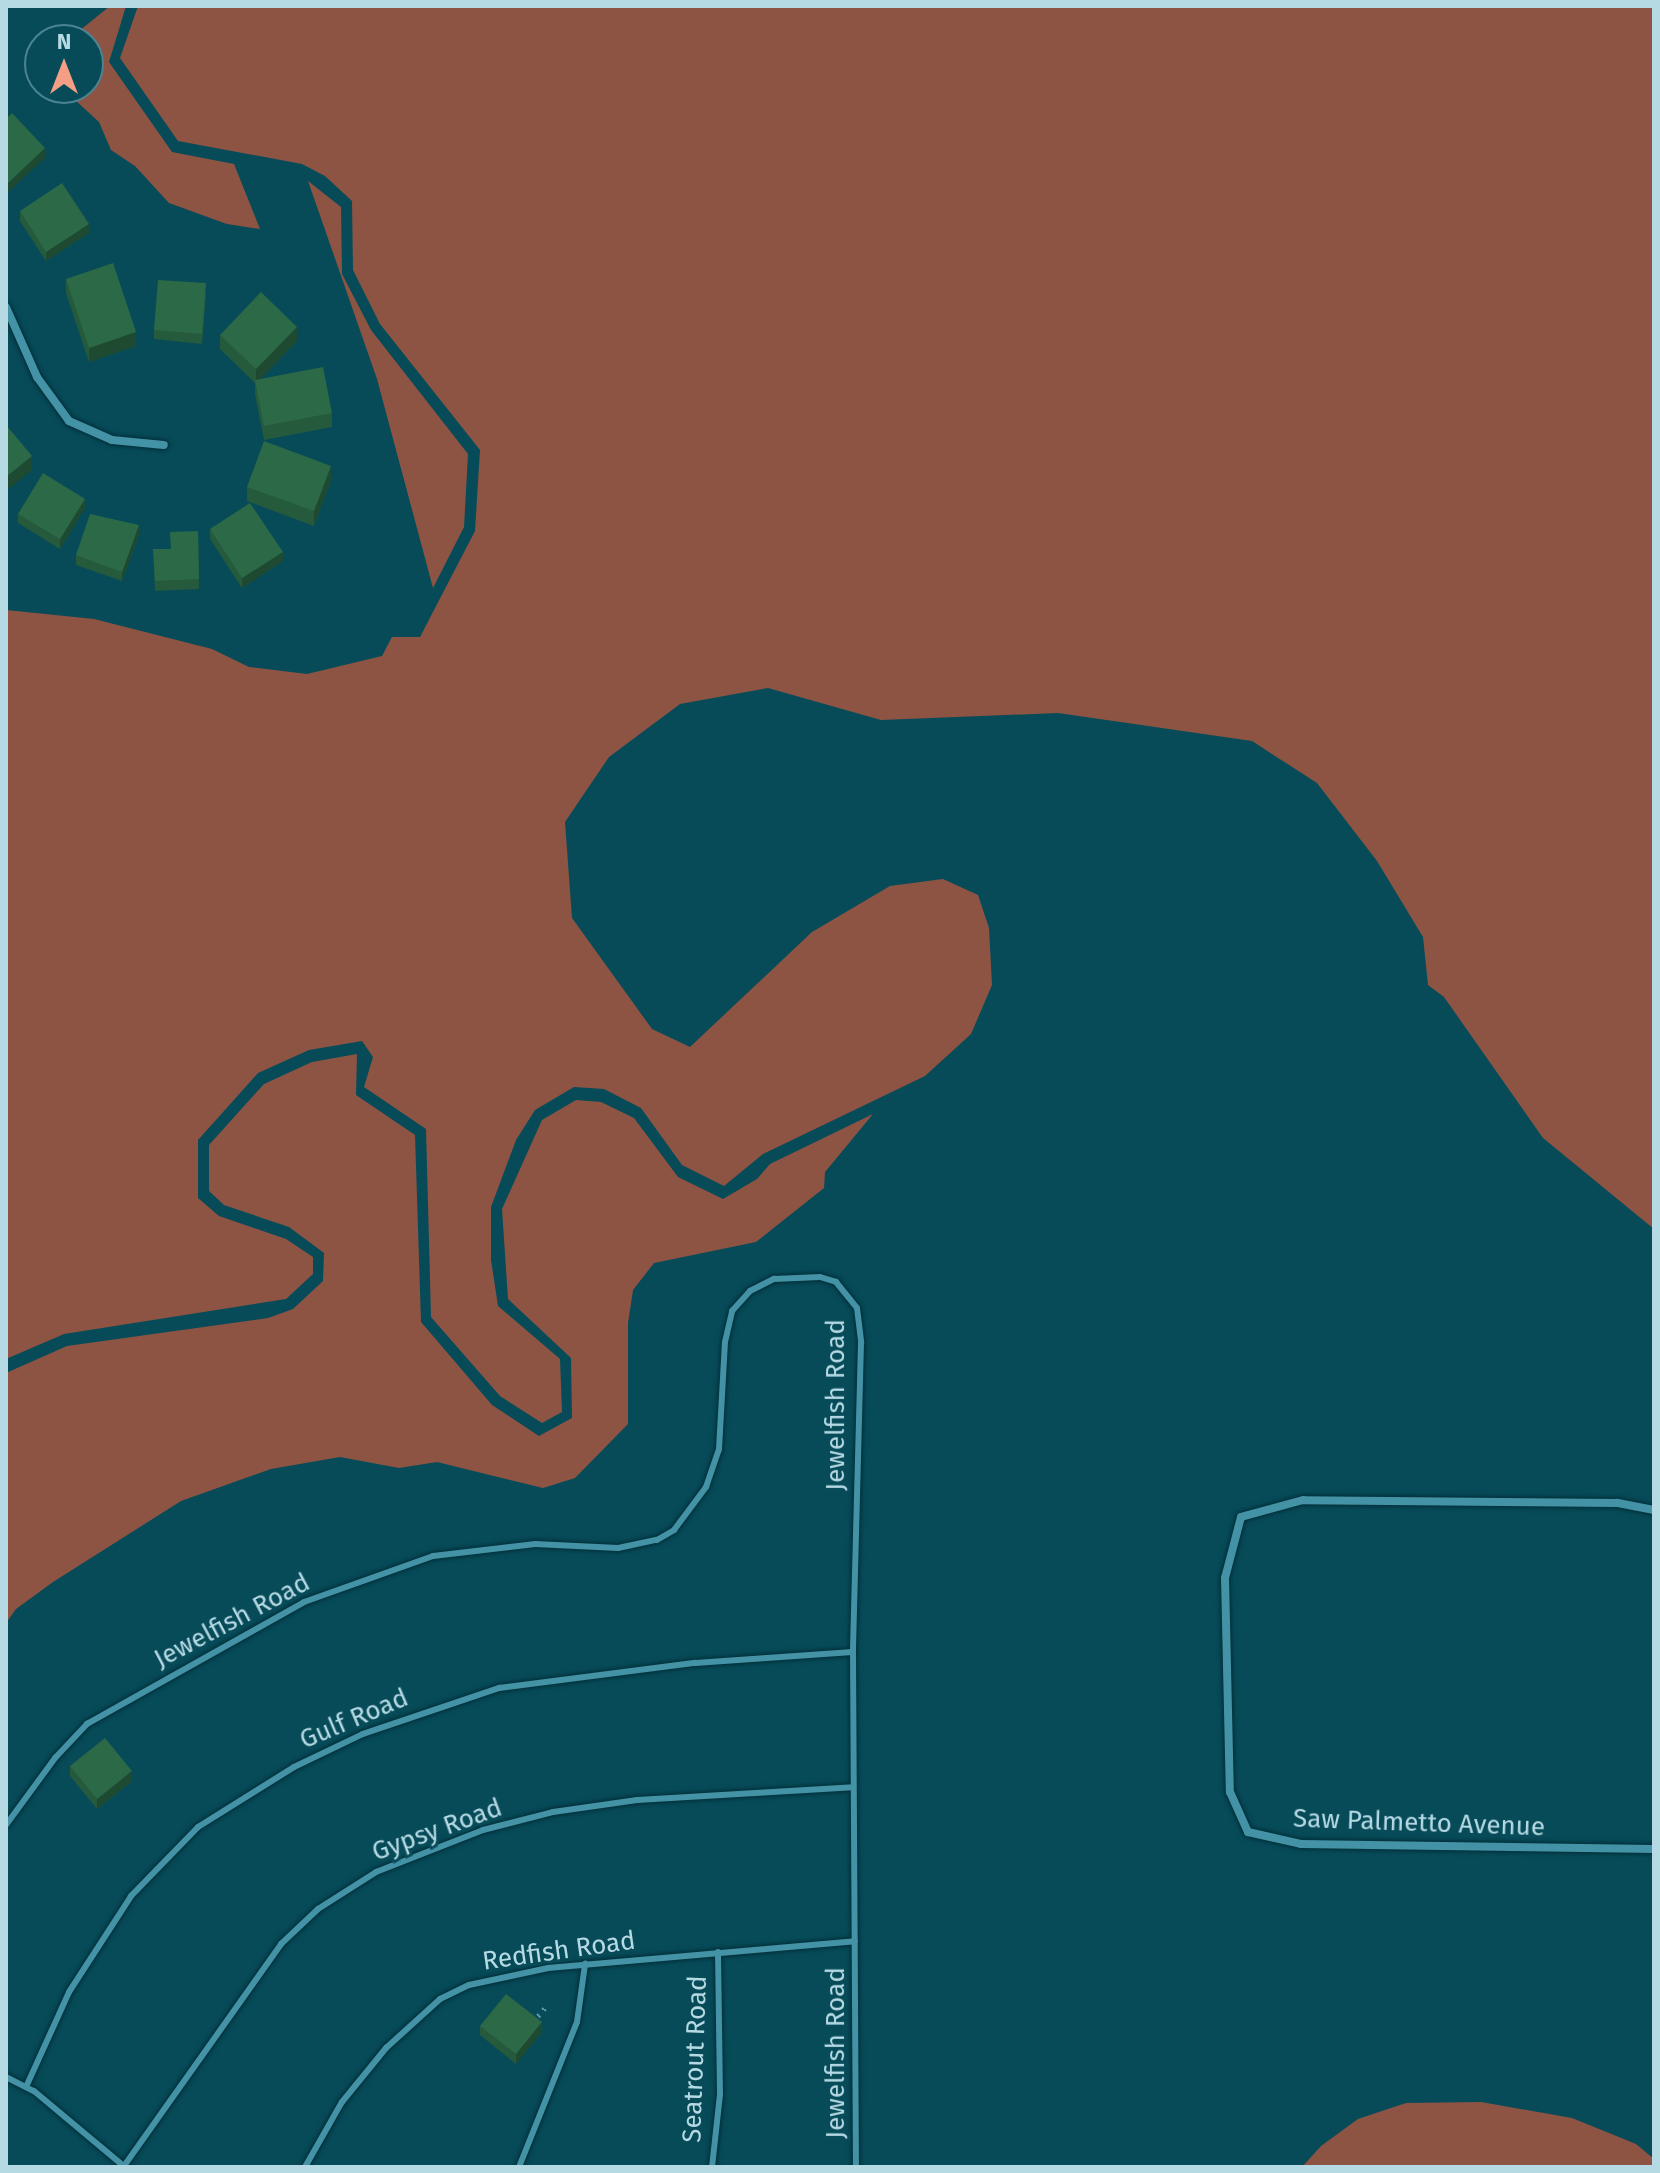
<!DOCTYPE html>
<style>
body{margin:0}
#map{position:relative;width:1660px;height:2173px;overflow:hidden;background:#074b59;font-family:"Fira Sans",sans-serif}
div>[style]{position:absolute}
.green>*{inset:0;background:#8e5443}
.path>*{height:5px;margin-top:-2.5px;transform-origin:0;background:repeating-linear-gradient(90deg,#5d919d 0 2px,transparent 0 8px)}
.roads{filter:drop-shadow(0 0 2px #022f39) drop-shadow(0 0 2px #022f39)}
.service>*{height:6px;margin:-3px;padding:0 3px;transform-origin:3px;border-radius:3px;background:#4492a5}
.minor>*{height:8px;margin:-4px;padding:0 4px;transform-origin:4px;border-radius:4px;background:#4492a5}
.wall>*{inset:0;background:#255a3d}
.shaded-wall>*{inset:0;background:#1e4a32}
.building>*{inset:0;background:#2b6947}
span{translate:-50% -50%;white-space:nowrap;text-align:center;line-height:1.15;-webkit-text-stroke:6px #074b59;paint-order:stroke}
.street-label{font-size:26px;color:#b6dae4}
.frame{position:absolute;inset:0;border:8px solid #b6dae4;pointer-events:none}
.north{position:absolute;left:24px;top:24px;width:80px;height:80px;box-sizing:border-box;background:#074b59;border:2px solid #4d8491;border-radius:50%;rotate:0deg;font-size:22px;font-weight:700;line-height:32px;text-align:center;color:#b6dae4}
.north::after{content:'';display:block;margin:auto;width:28px;height:36px;background:#f49e86;clip-path:polygon(50% 0,100% 100%,50% 72%,0 100%)}
</style>
<div id="map">
<div class="green">
<div style="clip-path:polygon(110px 6px,126px 6px,109px 62px,172px 152px,234px 164px,260px 229px,227px 224px,169px 203px,135px 166px,111px 150px,99px 122px,62px 88px,88px 88px,88px 40px,68px 40px)"></div>
<div style="clip-path:polygon(138px 6px,1654px 6px,1654px 1229px,1543px 1138px,1444px 997px,1428px 985px,1423px 937px,1377px 861px,1317px 783px,1252px 741px,1058px 713px,881px 720px,768px 688px,680px 704px,609px 757px,565px 822px,572px 918px,652px 1029px,690px 1047px,812px 932px,890px 886px,943px 879px,978px 895px,989px 928px,992px 985px,971px 1034px,925px 1076px,763px 1154px,724px 1186px,682px 1165px,641px 1108px,604px 1089px,574px 1087px,535px 1110px,516px 1140px,491px 1207px,491px 1260px,498px 1306px,560px 1359px,562px 1412px,542px 1423px,500px 1396px,431px 1317px,426px 1129px,364px 1087px,373px 1057px,362px 1041px,309px 1050px,258px 1073px,198px 1140px,198px 1198px,219px 1216px,286px 1239px,313px 1257px,313px 1274px,286px 1299px,64px 1334px,6px 1359px,6px 610px,94px 619px,212px 649px,249px 667px,307px 674px,382px 656px,392px 637px,420px 637px,475px 531px,480px 450px,380px 324px,353px 270px,352px 201px,325px 176px,302px 164px,178px 141px,120px 58px)"></div>
<div style="clip-path:polygon(308px 181px,341px 207px,342px 274px,371px 330px,468px 454px,464px 527px,433px 588px,377px 379px)"></div>
<div style="clip-path:polygon(357px 1054px,356px 1095px,415px 1135px,421px 1322px,492px 1405px,539px 1436px,572px 1418px,571px 1358px,508px 1299px,502px 1209px,542px 1120px,576px 1100px,601px 1102px,634px 1118px,678px 1177px,723px 1199px,757px 1179px,770px 1164px,873px 1114px,825px 1172px,824px 1188px,756px 1242px,654px 1263px,633px 1290px,628px 1323px,628px 1424px,575px 1478px,543px 1488px,437px 1462px,399px 1468px,340px 1457px,271px 1469px,181px 1501px,53px 1582px,16px 1609px,6px 1623px,6px 1373px,67px 1346px,268px 1318px,293px 1309px,323px 1281px,324px 1253px,289px 1227px,224px 1205px,209px 1191px,209px 1145px,264px 1084px,312px 1062px)"></div>
<div style="clip-path:polygon(1481px 2102px,1572px 2118px,1636px 2144px,1654px 2159px,1654px 2167px,1302px 2167px,1321px 2146px,1358px 2119px,1406px 2103px)"></div>
</div>
<div class="path">
<div style="left:533px;top:2022px;width:23px;rotate:-50deg"></div>
</div>
<div class="roads">
<div class="service">
<div style="left:6px;top:1825px;width:83px;rotate:-53.8deg"></div>
<div style="left:55px;top:1758px;width:47px;rotate:-46.7deg"></div>
<div style="left:87px;top:1724px;width:249px;rotate:-29.3deg"></div>
<div style="left:304px;top:1602px;width:137px;rotate:-19.6deg"></div>
<div style="left:433px;top:1556px;width:103px;rotate:-6.7deg"></div>
<div style="left:535px;top:1544px;width:83px;rotate:2.8deg"></div>
<div style="left:618px;top:1548px;width:40px;rotate:-12deg"></div>
<div style="left:657px;top:1540px;width:20px;rotate:-30deg"></div>
<div style="left:674px;top:1530px;width:54px;rotate:-53.3deg"></div>
<div style="left:706px;top:1487px;width:40px;rotate:-71.1deg"></div>
<div style="left:719px;top:1449px;width:107px;rotate:-86.8deg"></div>
<div style="left:725px;top:1342px;width:32px;rotate:-77deg"></div>
<div style="left:732px;top:1311px;width:27px;rotate:-48deg"></div>
<div style="left:750px;top:1291px;width:27px;rotate:-27deg"></div>
<div style="left:774px;top:1279px;width:46px;rotate:-2.5deg"></div>
<div style="left:820px;top:1277px;width:17px;rotate:17deg"></div>
<div style="left:836px;top:1282px;width:33px;rotate:51deg"></div>
<div style="left:857px;top:1308px;width:35px;rotate:83deg"></div>
<div style="left:861px;top:1343px;width:309px;rotate:91.5deg"></div>
<div style="left:853px;top:1652px;width:515px;rotate:89.67deg"></div>
<div style="left:6px;top:2077px;width:31px;rotate:27deg"></div>
<div style="left:34px;top:2091px;width:119px;rotate:39.9deg"></div>
<div style="left:26px;top:2087px;width:104px;rotate:-65.6deg"></div>
<div style="left:69px;top:1992px;width:114px;rotate:-57.1deg"></div>
<div style="left:131px;top:1896px;width:96px;rotate:-45.8deg"></div>
<div style="left:198px;top:1827px;width:113px;rotate:-32deg"></div>
<div style="left:294px;top:1767px;width:76px;rotate:-25.6deg"></div>
<div style="left:363px;top:1734px;width:144px;rotate:-18.7deg"></div>
<div style="left:499px;top:1688px;width:198px;rotate:-7.3deg"></div>
<div style="left:695px;top:1663px;width:158px;rotate:-4deg"></div>
<div style="left:124px;top:2166px;width:272px;rotate:-54.7deg"></div>
<div style="left:281px;top:1944px;width:51px;rotate:-43.4deg"></div>
<div style="left:318px;top:1909px;width:69px;rotate:-32.5deg"></div>
<div style="left:376px;top:1872px;width:115px;rotate:-21.4deg"></div>
<div style="left:483px;top:1830px;width:72px;rotate:-14.4deg"></div>
<div style="left:553px;top:1812px;width:85px;rotate:-8.1deg"></div>
<div style="left:637px;top:1800px;width:216px;rotate:-3.4deg"></div>
<div style="left:305px;top:2167px;width:75px;rotate:-60.4deg"></div>
<div style="left:342px;top:2102px;width:70px;rotate:-50.8deg"></div>
<div style="left:386px;top:2048px;width:73px;rotate:-42.2deg"></div>
<div style="left:440px;top:1999px;width:32px;rotate:-26deg"></div>
<div style="left:469px;top:1985px;width:81px;rotate:-12.1deg"></div>
<div style="left:548px;top:1968px;width:308px;rotate:-5deg"></div>
<div style="left:519px;top:2167px;width:156px;rotate:-68.2deg"></div>
<div style="left:577px;top:2022px;width:59px;rotate:-82.1deg"></div>
<div style="left:712px;top:2167px;width:72px;rotate:-83.7deg"></div>
<div style="left:720px;top:2095px;width:143px;rotate:-90.8deg"></div>
</div>
<div class="minor">
<div style="left:6px;top:307px;width:77px;rotate:66.1deg"></div>
<div style="left:37px;top:377px;width:54px;rotate:54deg"></div>
<div style="left:69px;top:421px;width:47px;rotate:23.8deg"></div>
<div style="left:112px;top:440px;width:52px;rotate:5.5deg"></div>
<div style="left:1654px;top:1510px;width:38px;rotate:-169deg"></div>
<div style="left:1617px;top:1503px;width:314px;rotate:-179.5deg"></div>
<div style="left:1303px;top:1500px;width:64px;rotate:164.7deg"></div>
<div style="left:1241px;top:1517px;width:63px;rotate:104.7deg"></div>
<div style="left:1225px;top:1578px;width:214px;rotate:88.7deg"></div>
<div style="left:1230px;top:1792px;width:44px;rotate:65.8deg"></div>
<div style="left:1248px;top:1832px;width:54px;rotate:12.8deg"></div>
<div style="left:1301px;top:1844px;width:353px;rotate:0.8deg"></div>
</div>
</div>
<div class="wall">
<div style="clip-path:polygon(20px 211px,89px 233px,46px 261px,20px 221px)"></div>
<div style="clip-path:polygon(66px 279px,136px 346px,89px 362px,66px 293px)"></div>
<div style="clip-path:polygon(206px 293px,202px 344px,154px 339px,154px 330px)"></div>
<div style="clip-path:polygon(220px 335px,297px 341px,260px 379px,332px 413px,332px 427px,264px 440px,255px 394px,255px 383px,220px 349px)"></div>
<div style="clip-path:polygon(331px 480px,314px 526px,247px 501px,247px 487px)"></div>
<div style="clip-path:polygon(85px 508px,60px 549px,18px 523px,18px 514px)"></div>
<div style="clip-path:polygon(210px 529px,283px 561px,242px 588px,210px 539px)"></div>
<div style="clip-path:polygon(198px 531px,199px 589px,155px 591px,153px 549px,170px 549px)"></div>
<div style="clip-path:polygon(139px 535px,122px 581px,76px 565px,76px 555px)"></div>
<div style="clip-path:polygon(70px 1766px,132px 1781px,97px 1809px,70px 1776px)"></div>
<div style="clip-path:polygon(480px 2026px,542px 2032px,516px 2064px,480px 2035px)"></div>
</div>
<div class="shaded-wall">
<div style="clip-path:polygon(45px 148px,45px 158px,6px 194px,6px 185px)"></div>
<div style="clip-path:polygon(89px 224px,89px 233px,46px 261px,46px 252px)"></div>
<div style="clip-path:polygon(297px 327px,297px 341px,256px 384px,256px 369px)"></div>
<div style="clip-path:polygon(136px 332px,136px 346px,89px 362px,89px 348px)"></div>
<div style="clip-path:polygon(32px 456px,32px 470px,6px 491px,6px 477px)"></div>
<div style="clip-path:polygon(331px 466px,331px 480px,314px 526px,314px 511px)"></div>
<div style="clip-path:polygon(85px 499px,85px 508px,60px 549px,60px 539px)"></div>
<div style="clip-path:polygon(139px 525px,139px 535px,122px 581px,122px 572px)"></div>
<div style="clip-path:polygon(283px 552px,283px 561px,242px 588px,242px 578px)"></div>
<div style="clip-path:polygon(132px 1771px,132px 1781px,97px 1809px,97px 1799px)"></div>
<div style="clip-path:polygon(542px 2022px,542px 2032px,516px 2064px,516px 2054px)"></div>
</div>
<div class="building">
<div style="clip-path:polygon(12px 113px,45px 148px,6px 185px,6px 119px)"></div>
<div style="clip-path:polygon(62px 183px,89px 224px,46px 252px,20px 211px)"></div>
<div style="clip-path:polygon(113px 263px,136px 332px,89px 348px,66px 279px)"></div>
<div style="clip-path:polygon(158px 280px,206px 283px,202px 334px,154px 330px)"></div>
<div style="clip-path:polygon(261px 292px,297px 327px,256px 369px,220px 335px)"></div>
<div style="clip-path:polygon(323px 367px,332px 413px,264px 426px,255px 380px)"></div>
<div style="clip-path:polygon(6px 425px,32px 456px,6px 477px)"></div>
<div style="clip-path:polygon(264px 441px,331px 466px,314px 511px,247px 487px)"></div>
<div style="clip-path:polygon(43px 473px,85px 499px,60px 539px,18px 514px)"></div>
<div style="clip-path:polygon(250px 503px,283px 552px,242px 578px,210px 529px)"></div>
<div style="clip-path:polygon(90px 514px,139px 525px,122px 572px,76px 555px)"></div>
<div style="clip-path:polygon(198px 531px,199px 579px,155px 581px,153px 549px,171px 549px,170px 532px)"></div>
<div style="clip-path:polygon(105px 1738px,132px 1771px,97px 1799px,70px 1766px)"></div>
<div style="clip-path:polygon(506px 1994px,542px 2022px,516px 2054px,480px 2026px)"></div>
</div>
<div class="street-label">
<span style="left:836px;top:1405px;rotate:-90deg">Jewelfish Road</span>
<span style="left:232px;top:1621px;rotate:-28deg">Jewelfish Road</span>
<span style="left:354px;top:1719px;rotate:-23deg">Gulf Road</span>
<span style="left:1419px;top:1823px;rotate:2deg">Saw Palmetto Avenue</span>
<span style="left:437px;top:1830px;rotate:-20deg">Gypsy Road</span>
<span style="left:559px;top:1951px;rotate:-8deg">Redfish Road</span>
<span style="left:836px;top:2053px;rotate:-90deg">Jewelfish Road</span>
<span style="left:695px;top:2059px;rotate:-88deg">Seatrout Road</span>
</div>
<div class="frame"></div>
<div class="north">N</div>
</div>
